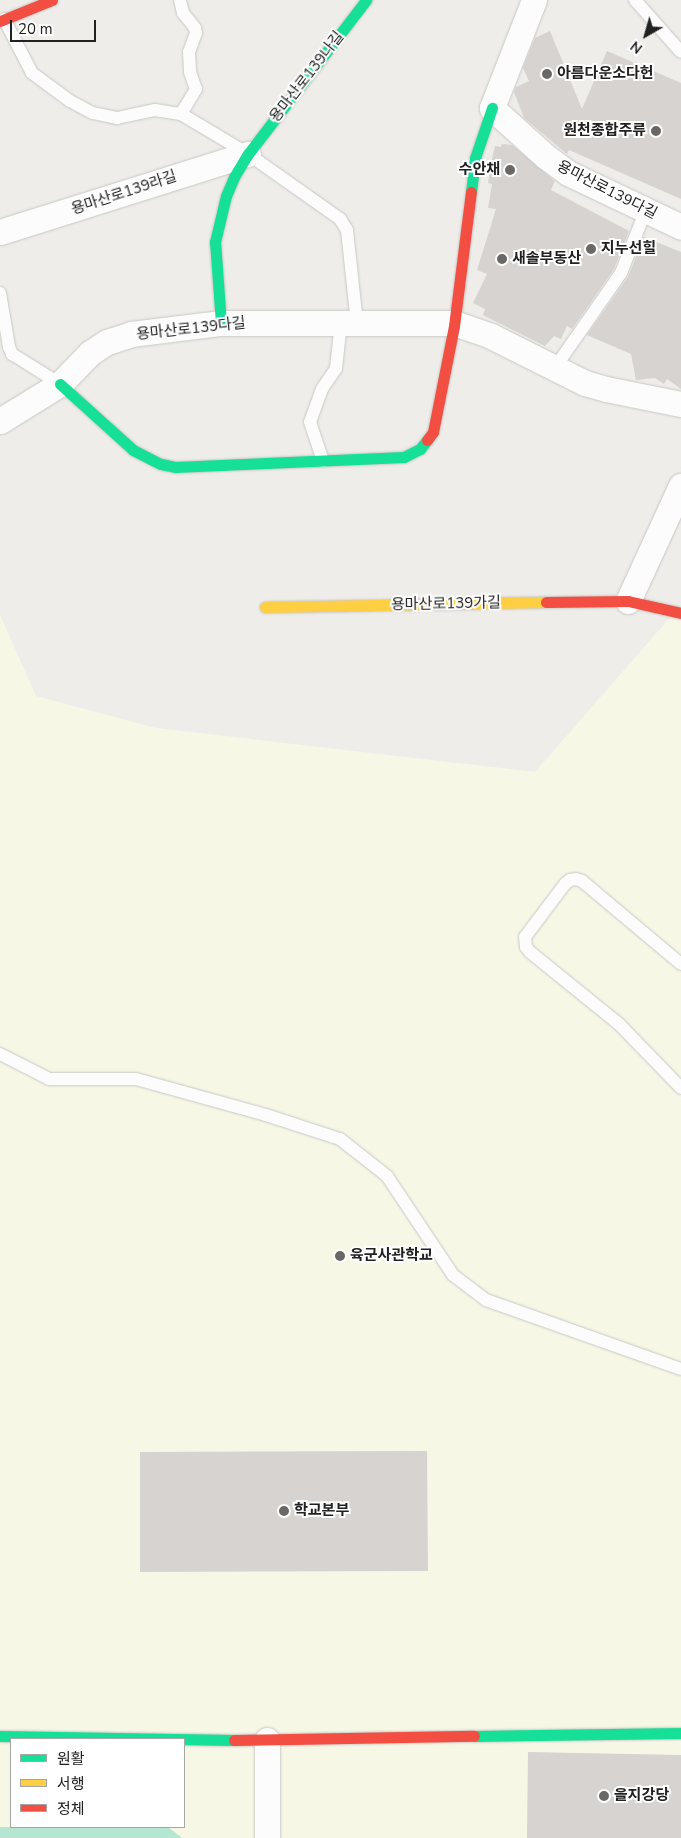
<!DOCTYPE html>
<meta charset="utf-8">
<style>
body{margin:0}
#map{position:relative;width:681px;height:1838px;overflow:hidden;background:#efede9;font-family:"Nunito Sans","Noto Sans KR",sans-serif}
div>[style]{position:absolute}
.education>*{inset:0;background:#f7f7e6}
.pitch>*{inset:0;background:#b5e6d2}
.building>*{inset:0;background:#d6d3d0}
.roads{filter:drop-shadow(0 0 1px #c8c7c5) drop-shadow(0 0 1px #c8c7c5)}
.lane>*{height:12px;margin:-6px;padding:0 6px;transform-origin:6px;border-radius:6px;background:#fdfcfc}
.street>*{height:25px;margin:-12.5px;padding:0 12.5px;transform-origin:12.5px;border-radius:12.5px;background:#fdfcfc}
.fast>*{height:11px;margin:-5.5px;padding:0 5.5px;transform-origin:5.5px;border-radius:5.5px;background:#16e098}
.slow>*{height:11px;margin:-5.5px;padding:0 5.5px;transform-origin:5.5px;border-radius:5.5px;background:#ffcf43}
.jam>*{height:11px;margin:-5.5px;padding:0 5.5px;transform-origin:5.5px;border-radius:5.5px;background:#f24e42}
.dots>*{width:14px;height:14px;translate:-50% -50%;box-sizing:border-box;border:2px solid #fff;border-radius:50%}
span{translate:-50% -50%;white-space:nowrap;text-align:center;line-height:1.15;-webkit-text-stroke:4px #fff;paint-order:stroke}
.poi-label{font-size:15px;color:#212121;font-weight:700}
.left{translate:0 -50%;text-align:left}
.right{translate:-100% -50%;text-align:right}
.street-label{font-size:15px;color:#212121}
.legend{position:absolute;left:10px;top:1738px;width:175px;height:90px;box-sizing:border-box;background:#fff;border:1px solid #a6a6a6;margin:0;padding:6px 9px;list-style:none;font-size:15px;color:#212121}
.legend li{display:flex;align-items:center;gap:10px;height:25px}
.legend b{width:25px;border:1px solid #a6a6a6}
.north{position:absolute;left:621px;top:10px;width:50px;height:50px;-webkit-text-stroke:4px #fff;paint-order:stroke;rotate:218deg;font-size:14px;font-weight:700;line-height:20px;text-align:center;color:#212121}
.north::after{content:'';display:block;margin:auto;width:18px;height:22px;background:#212121;clip-path:polygon(50% 0,100% 100%,50% 72%,0 100%)}
.scale{position:absolute;left:10px;top:20px;width:86px;height:22px;box-sizing:border-box;border:2px solid #212121;border-top:0;padding-left:6px;font-size:15px;line-height:18px;white-space:nowrap;color:#212121;-webkit-text-stroke:4px #fff;paint-order:stroke}
</style>
<div id="map">
<div class="education">
<div style="clip-path:polygon(evenodd,681px 605px,681px 1838px,0 1838px,0 615px,36px 696px,156px 728px,535px 772px,681px 605px,11px 1739px,184px 1739px,184px 1827px,11px 1827px,11px 1739px)"></div>
</div>
<div class="pitch">
<div style="clip-path:polygon(0 1827px,168px 1827px,182px 1838px,0 1838px)"></div>
</div>
<div class="building">
<div style="clip-path:polygon(550px 31px,582px 109px,607px 51px,681px 83px,681px 199px,569px 150px,567px 154px,524px 118px,514px 92px,516px 87px,529px 81px,523px 68px,535px 38px)"></div>
<div style="clip-path:polygon(502px 144px,512px 145px,555px 181px,551px 190px,629px 231px,614px 269px,572px 329px,567px 326px,561px 339px,554px 336px,545px 346px,483px 315px,485px 309px,473px 303px,487px 274px,477px 270px,496px 209px,488px 208px,492px 184px,488px 183px,493px 154px,495px 146px,501px 147px)"></div>
<div style="clip-path:polygon(644px 237px,681px 252px,681px 389px,667px 379px,664px 384px,655px 378px,636px 380px,631px 354px,587px 335px,628px 277px)"></div>
<div style="clip-path:polygon(427px 1451px,428px 1571px,140px 1572px,140px 1452px)"></div>
<div style="clip-path:polygon(528px 1752px,681px 1755px,681px 1838px,527px 1838px)"></div>
</div>
<div class="roads">
<div class="lane">
<div style="left:180px;top:0;width:13px;rotate:77deg"></div>
<div style="left:183px;top:13px;width:19px;rotate:51deg"></div>
<div style="left:195px;top:28px;width:5px;rotate:79deg"></div>
<div style="left:196px;top:33px;width:20px;rotate:110deg"></div>
<div style="left:189px;top:52px;width:20px;rotate:87deg"></div>
<div style="left:190px;top:72px;width:18px;rotate:71deg"></div>
<div style="left:196px;top:89px;width:29px;rotate:121deg"></div>
<div style="left:635px;top:0;width:69px;rotate:48.5deg"></div>
<div style="left:4px;top:19px;width:61px;rotate:62.6deg"></div>
<div style="left:32px;top:73px;width:47px;rotate:36.4deg"></div>
<div style="left:70px;top:101px;width:26px;rotate:28deg"></div>
<div style="left:93px;top:113px;width:25px;rotate:12deg"></div>
<div style="left:117px;top:118px;width:39px;rotate:-12deg"></div>
<div style="left:155px;top:110px;width:26px;rotate:9deg"></div>
<div style="left:181px;top:114px;width:78px;rotate:30.8deg"></div>
<div style="left:248px;top:154px;width:113px;rotate:35.2deg"></div>
<div style="left:340px;top:219px;width:13px;rotate:58deg"></div>
<div style="left:347px;top:230px;width:94px;rotate:83.9deg"></div>
<div style="left:0;top:293px;width:55px;rotate:80.5deg"></div>
<div style="left:9px;top:347px;width:8px;rotate:67deg"></div>
<div style="left:12px;top:354px;width:57px;rotate:32deg"></div>
<div style="left:554px;top:369px;width:117px;rotate:-55.1deg"></div>
<div style="left:621px;top:273px;width:68px;rotate:-68.4deg"></div>
<div style="left:323px;top:461px;width:41px;rotate:-108.4deg"></div>
<div style="left:310px;top:422px;width:35px;rotate:-70deg"></div>
<div style="left:322px;top:389px;width:25px;rotate:-56deg"></div>
<div style="left:336px;top:368px;width:45px;rotate:-83.7deg"></div>
<div style="left:681px;top:964px;width:129px;rotate:-140deg"></div>
<div style="left:582px;top:881px;width:6px;rotate:-162deg"></div>
<div style="left:576px;top:879px;width:6px;rotate:171deg"></div>
<div style="left:570px;top:880px;width:6px;rotate:141deg"></div>
<div style="left:565px;top:884px;width:66px;rotate:127deg"></div>
<div style="left:525px;top:937px;width:10px;rotate:84deg"></div>
<div style="left:526px;top:947px;width:6px;rotate:51deg"></div>
<div style="left:530px;top:952px;width:114px;rotate:39deg"></div>
<div style="left:619px;top:1024px;width:89px;rotate:45.9deg"></div>
<div style="left:0;top:1054px;width:55px;rotate:27deg"></div>
<div style="left:49px;top:1079px;width:87px"></div>
<div style="left:136px;top:1079px;width:135px;rotate:15.5deg"></div>
<div style="left:266px;top:1115px;width:78px;rotate:18deg"></div>
<div style="left:340px;top:1139px;width:60px;rotate:38.2deg"></div>
<div style="left:387px;top:1176px;width:119px;rotate:56.3deg"></div>
<div style="left:453px;top:1275px;width:41px;rotate:37.1deg"></div>
<div style="left:486px;top:1300px;width:207px;rotate:19.5deg"></div>
</div>
<div class="street">
<div style="left:534px;top:0;width:116px;rotate:111.3deg"></div>
<div style="left:492px;top:108px;width:72px;rotate:42.2deg"></div>
<div style="left:545px;top:156px;width:29px;rotate:36deg"></div>
<div style="left:568px;top:173px;width:125px;rotate:25.5deg"></div>
<div style="left:0;top:232px;width:260px;rotate:-17.5deg"></div>
<div style="left:0;top:421px;width:70px;rotate:-31.7deg"></div>
<div style="left:60px;top:384px;width:43px;rotate:-45.9deg"></div>
<div style="left:90px;top:353px;width:20px;rotate:-33deg"></div>
<div style="left:107px;top:342px;width:25px;rotate:-18deg"></div>
<div style="left:131px;top:334px;width:91px;rotate:-7deg"></div>
<div style="left:221px;top:323px;width:233px"></div>
<div style="left:454px;top:323px;width:39px;rotate:19deg"></div>
<div style="left:491px;top:336px;width:105px;rotate:26.6deg"></div>
<div style="left:585px;top:383px;width:22px;rotate:16deg"></div>
<div style="left:606px;top:389px;width:76px;rotate:11.3deg"></div>
<div style="left:628px;top:601px;width:127px;rotate:-65.3deg"></div>
<div style="left:267px;top:1740px;width:98px;rotate:90deg"></div>
</div>
<div class="fast">
<div style="left:471px;top:192px;width:34px;rotate:-83deg"></div>
<div style="left:475px;top:158px;width:53px;rotate:-71.2deg"></div>
<div style="left:221px;top:323px;width:81px;rotate:-94.2deg"></div>
<div style="left:215px;top:242px;width:47px;rotate:-76.6deg"></div>
<div style="left:226px;top:196px;width:21px;rotate:-67deg"></div>
<div style="left:234px;top:177px;width:27px;rotate:-59deg"></div>
<div style="left:248px;top:154px;width:194px;rotate:-52.5deg"></div>
<div style="left:60px;top:384px;width:98px;rotate:42.1deg"></div>
<div style="left:133px;top:450px;width:31px;rotate:27deg"></div>
<div style="left:161px;top:464px;width:14px;rotate:12deg"></div>
<div style="left:175px;top:467px;width:229px;rotate:-2.5deg"></div>
<div style="left:404px;top:457px;width:18px;rotate:-27deg"></div>
<div style="left:420px;top:449px;width:11px;rotate:-52deg"></div>
<div style="left:0;top:1736px;width:234px;rotate:1deg"></div>
<div style="left:474px;top:1736px;width:207px;rotate:-0.8deg"></div>
</div>
<div class="slow">
<div style="left:265px;top:607px;width:281px;rotate:-1deg"></div>
</div>
<div class="jam">
<div style="left:0;top:21px;width:56px;rotate:-22deg"></div>
<div style="left:427px;top:440px;width:10px;rotate:-53deg"></div>
<div style="left:433px;top:432px;width:108px;rotate:-78.8deg"></div>
<div style="left:454px;top:326px;width:135px;rotate:-82.8deg"></div>
<div style="left:546px;top:602px;width:82px;rotate:-0.7deg"></div>
<div style="left:628px;top:601px;width:54px;rotate:12.8deg"></div>
<div style="left:234px;top:1740px;width:240px;rotate:-1deg"></div>
</div>
</div>
<div class="dots">
<div style="left:547px;top:74px;background:#696867"></div>
<div style="left:656px;top:131px;background:#696867"></div>
<div style="left:510px;top:170px;background:#696867"></div>
<div style="left:591px;top:249px;background:#696867"></div>
<div style="left:502px;top:259px;background:#696867"></div>
<div style="left:340px;top:1256px;background:#696867"></div>
<div style="left:284px;top:1511px;background:#696867"></div>
<div style="left:604px;top:1796px;background:#696867"></div>
</div>
<div class="poi-label">
<span class="left" style="left:557px;top:74px">아름다운소다헌</span>
<span class="right" style="left:646px;top:131px">원천종합주류</span>
<span class="right" style="left:500px;top:170px">수안채</span>
<span class="left" style="left:601px;top:249px">지누선힐</span>
<span class="left" style="left:512px;top:259px">새솔부동산</span>
<span class="left" style="left:350px;top:1256px">육군사관학교</span>
<span class="left" style="left:294px;top:1511px">학교본부</span>
<span class="left" style="left:614px;top:1796px">을지강당</span>
</div>
<div class="street-label">
<span style="left:307px;top:77px;rotate:-52deg">용마산로139나길</span>
<span style="left:607px;top:190px;rotate:27deg">용마산로139다길</span>
<span style="left:124px;top:193px;rotate:-18deg">용마산로139라길</span>
<span style="left:191px;top:329px;rotate:-6deg">용마산로139다길</span>
<span style="left:446px;top:604px;rotate:-1deg">용마산로139가길</span>
</div>
<ul class="legend">
<li><b style="height:6px;background:#16e098"></b>원활</li>
<li><b style="height:6px;background:#ffcf43"></b>서행</li>
<li><b style="height:6px;background:#f24e42"></b>정체</li>
</ul>
<div class="north">N</div>
<div class="scale">20 m</div>
</div>
